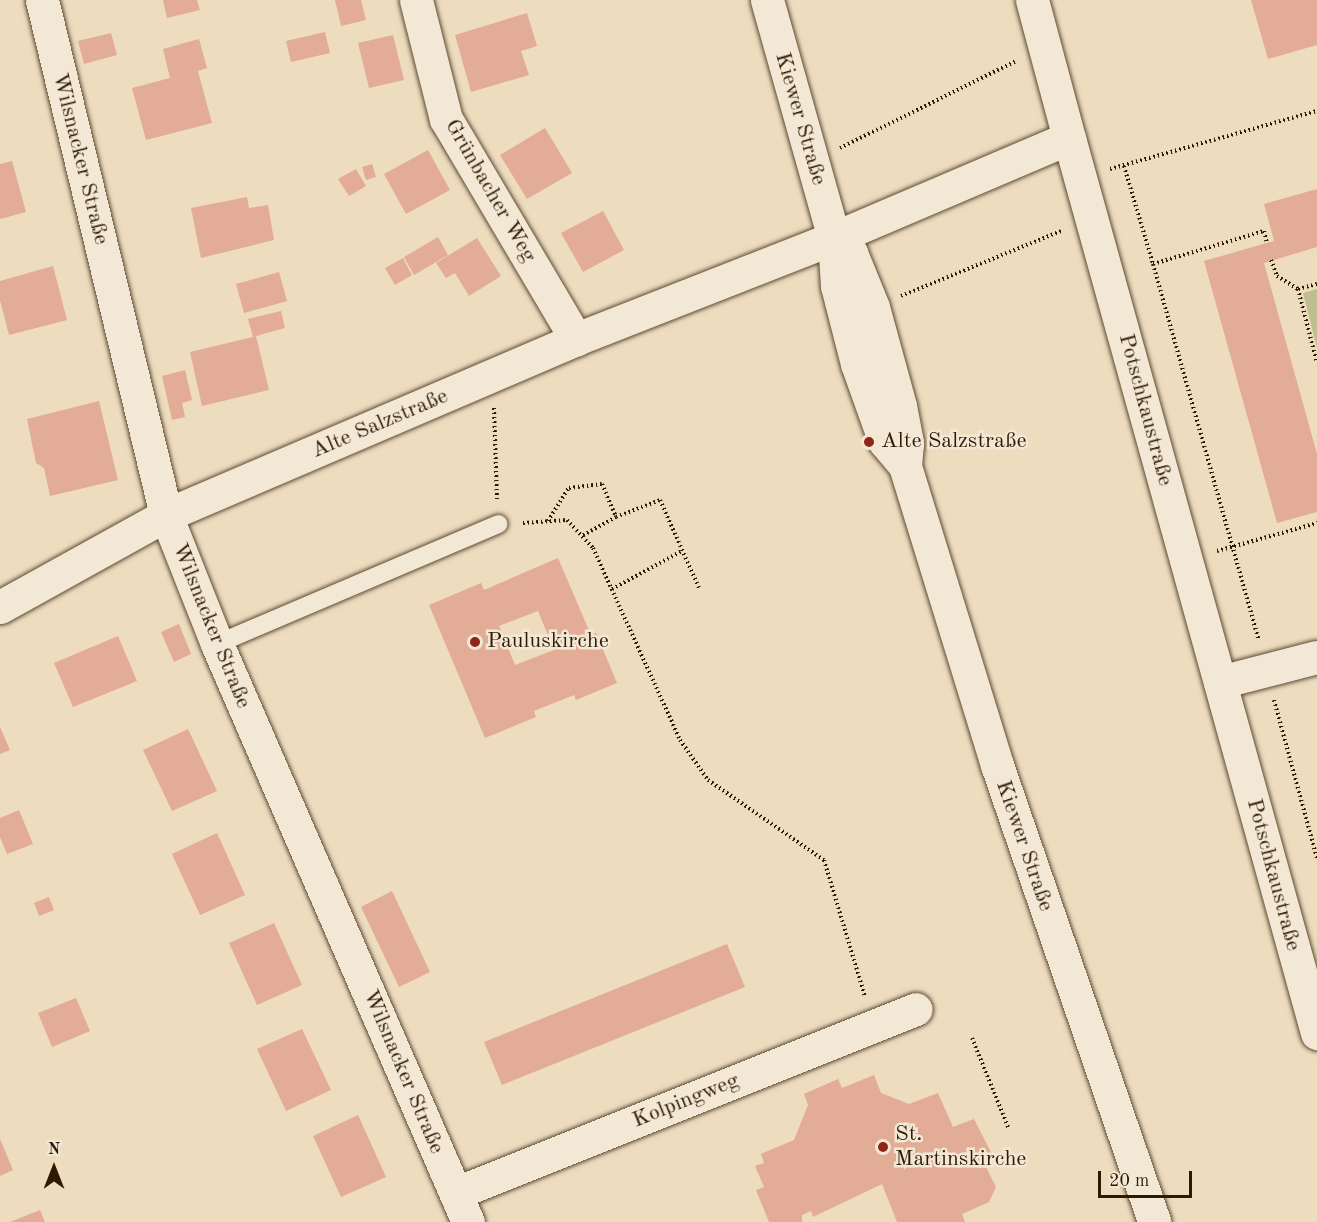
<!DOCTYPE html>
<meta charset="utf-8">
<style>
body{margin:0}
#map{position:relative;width:1317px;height:1222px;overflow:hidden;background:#eddcbe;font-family:"Old Standard TT",serif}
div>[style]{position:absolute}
.green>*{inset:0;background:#bdbf8e}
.building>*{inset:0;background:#e2ac96}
.path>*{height:4px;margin-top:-2px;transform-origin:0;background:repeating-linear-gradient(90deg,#2e1903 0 1.5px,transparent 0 4.5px)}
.roads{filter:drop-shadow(0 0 2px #5e4a32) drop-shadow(0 0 2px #5e4a32)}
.lane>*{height:18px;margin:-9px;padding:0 9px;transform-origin:9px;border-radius:9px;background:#f3e8d5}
.street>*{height:33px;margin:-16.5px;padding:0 16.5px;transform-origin:16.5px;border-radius:16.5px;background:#f3e8d5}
.secondary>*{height:33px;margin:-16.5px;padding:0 16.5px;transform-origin:16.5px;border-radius:16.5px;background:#f3e8d5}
.dots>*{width:16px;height:16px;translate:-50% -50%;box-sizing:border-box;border:3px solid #f3e8d5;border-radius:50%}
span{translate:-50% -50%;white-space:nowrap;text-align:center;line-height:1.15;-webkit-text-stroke:5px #f3e8d5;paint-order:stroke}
.street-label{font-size:22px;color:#2e1903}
.poi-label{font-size:22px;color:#2e1903}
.left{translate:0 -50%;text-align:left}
.north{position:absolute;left:24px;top:1138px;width:60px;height:60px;-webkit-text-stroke:4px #f3e8d5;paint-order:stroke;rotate:0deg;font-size:16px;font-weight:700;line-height:24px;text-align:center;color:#2e1903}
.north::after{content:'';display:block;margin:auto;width:21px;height:27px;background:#2e1903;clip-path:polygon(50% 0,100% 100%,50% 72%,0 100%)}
.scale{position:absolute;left:1098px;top:1171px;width:94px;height:27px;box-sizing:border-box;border:3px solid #2e1903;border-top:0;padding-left:8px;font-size:18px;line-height:21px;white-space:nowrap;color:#2e1903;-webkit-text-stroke:4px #f3e8d5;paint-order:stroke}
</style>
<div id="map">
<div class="green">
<div style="clip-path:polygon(1317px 289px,1317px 348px,1303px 293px)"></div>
</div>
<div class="building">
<div style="clip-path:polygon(163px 0,197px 0,200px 10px,167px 18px)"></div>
<div style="clip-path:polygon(335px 0,361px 0,366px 20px,341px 26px)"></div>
<div style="clip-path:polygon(1251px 0,1317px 0,1317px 45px,1268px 59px)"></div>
<div style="clip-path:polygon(527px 13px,537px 46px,521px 51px,529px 75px,471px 92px,455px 35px)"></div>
<div style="clip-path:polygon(325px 32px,330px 53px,291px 62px,286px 41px)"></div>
<div style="clip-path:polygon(111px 33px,117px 55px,84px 64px,78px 41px)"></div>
<div style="clip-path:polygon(393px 35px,404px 80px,369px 88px,358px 43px)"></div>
<div style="clip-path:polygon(199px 39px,207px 68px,198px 71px,212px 123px,146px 140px,132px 88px,170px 78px,163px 49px)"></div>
<div style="clip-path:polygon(545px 128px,572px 173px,527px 199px,500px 155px)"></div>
<div style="clip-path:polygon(428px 150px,450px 190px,406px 214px,384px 174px)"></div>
<div style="clip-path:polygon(12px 161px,26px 212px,0 219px,0 164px)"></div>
<div style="clip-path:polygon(372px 164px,376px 177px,366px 180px,362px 167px)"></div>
<div style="clip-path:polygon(356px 169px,366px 186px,349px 196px,338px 179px)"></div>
<div style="clip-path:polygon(1317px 189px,1317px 247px,1264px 263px,1317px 454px,1317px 512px,1277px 523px,1204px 261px,1274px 241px,1264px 204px)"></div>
<div style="clip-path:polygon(247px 197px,249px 208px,268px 205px,274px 240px,201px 258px,191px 208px)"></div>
<div style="clip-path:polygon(603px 211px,624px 250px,583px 272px,561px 233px)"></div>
<div style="clip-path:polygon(438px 237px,448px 255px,414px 275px,404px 257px)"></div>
<div style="clip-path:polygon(477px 238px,501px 276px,469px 296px,455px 273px,446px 278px,436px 263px)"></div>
<div style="clip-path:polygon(403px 258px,412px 275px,395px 285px,385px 268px)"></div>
<div style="clip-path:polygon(53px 266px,67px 320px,9px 335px,0 300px,0 281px)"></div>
<div style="clip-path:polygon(279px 272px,287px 301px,244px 313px,236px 284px)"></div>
<div style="clip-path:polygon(281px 311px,285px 328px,256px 336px,269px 390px,202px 406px,190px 352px,253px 337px,248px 319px)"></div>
<div style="clip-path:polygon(185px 370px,192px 400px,182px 403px,185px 417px,172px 420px,162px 376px)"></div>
<div style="clip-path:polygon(99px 401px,118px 480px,50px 496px,44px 468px,36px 463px,27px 419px)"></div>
<div style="clip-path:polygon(evenodd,558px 558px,591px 635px,596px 633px,617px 683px,576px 700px,574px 695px,534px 711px,536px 717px,485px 738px,429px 605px,481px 583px,484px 590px,558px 558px,538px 611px,554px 650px,515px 665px,499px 626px,538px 611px)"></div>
<div style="clip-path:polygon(179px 624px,191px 654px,174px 662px,161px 632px)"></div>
<div style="clip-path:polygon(118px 636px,137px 681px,73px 707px,54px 663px)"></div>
<div style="clip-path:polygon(0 727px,10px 750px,0 754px)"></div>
<div style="clip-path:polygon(188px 729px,217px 791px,172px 811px,143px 750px)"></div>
<div style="clip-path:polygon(19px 810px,33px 844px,7px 854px,0 837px,0 818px)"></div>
<div style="clip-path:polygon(217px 833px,245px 895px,200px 915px,172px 854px)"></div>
<div style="clip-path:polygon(392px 891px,430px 972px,399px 987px,361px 907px)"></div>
<div style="clip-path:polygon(49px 897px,54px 910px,39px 916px,34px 903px)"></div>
<div style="clip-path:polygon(274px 923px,302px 985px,257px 1005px,229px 943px)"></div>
<div style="clip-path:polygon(727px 944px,745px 987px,502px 1085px,484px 1042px)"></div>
<div style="clip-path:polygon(76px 998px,90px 1031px,52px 1047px,38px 1013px)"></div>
<div style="clip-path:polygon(302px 1029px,331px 1090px,286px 1111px,257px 1049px)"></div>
<div style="clip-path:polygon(874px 1075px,881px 1093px,909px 1104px,938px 1093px,953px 1127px,974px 1119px,994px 1158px,984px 1163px,996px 1187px,989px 1202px,962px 1214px,965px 1222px,897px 1222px,882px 1184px,813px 1217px,811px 1211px,802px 1215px,802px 1222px,769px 1222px,756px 1190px,764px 1187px,755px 1166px,764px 1163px,761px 1154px,794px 1140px,808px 1105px,804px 1094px,838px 1079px,842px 1088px)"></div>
<div style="clip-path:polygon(358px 1115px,386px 1177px,341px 1197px,313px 1136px)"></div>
<div style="clip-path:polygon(0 1139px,13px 1170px,0 1176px)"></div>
<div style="clip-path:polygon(40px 1210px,45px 1222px,10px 1222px)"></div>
</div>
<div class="path">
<div style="left:840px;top:148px;width:196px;rotate:-26.3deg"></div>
<div style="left:1124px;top:166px;width:102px;rotate:73.5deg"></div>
<div style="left:1153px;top:264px;width:116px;rotate:-16.6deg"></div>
<div style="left:1264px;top:231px;width:12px;rotate:76deg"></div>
<div style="left:1110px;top:169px;width:215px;rotate:-15.7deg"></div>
<div style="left:1271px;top:260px;width:17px;rotate:69deg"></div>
<div style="left:1277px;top:276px;width:25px;rotate:32deg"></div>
<div style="left:1153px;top:264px;width:391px;rotate:74.3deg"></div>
<div style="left:1317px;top:284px;width:20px;rotate:165deg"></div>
<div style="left:1298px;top:289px;width:76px;rotate:75.6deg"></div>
<div style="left:901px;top:296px;width:173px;rotate:-22.1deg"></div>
<div style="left:494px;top:408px;width:91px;rotate:88.1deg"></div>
<div style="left:616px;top:517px;width:47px;rotate:-21.1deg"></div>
<div style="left:660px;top:500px;width:96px;rotate:66.1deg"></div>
<div style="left:548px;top:521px;width:39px;rotate:-58deg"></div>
<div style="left:569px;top:488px;width:33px;rotate:-7deg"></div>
<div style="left:602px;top:484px;width:36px;rotate:67deg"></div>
<div style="left:616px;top:517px;width:39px;rotate:151deg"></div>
<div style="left:523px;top:523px;width:44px;rotate:-3.9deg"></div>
<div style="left:567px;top:520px;width:38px;rotate:47deg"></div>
<div style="left:593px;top:548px;width:211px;rotate:65.6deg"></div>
<div style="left:680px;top:740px;width:49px;rotate:55deg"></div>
<div style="left:708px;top:780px;width:141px;rotate:34.6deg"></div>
<div style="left:824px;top:860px;width:143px;rotate:73.3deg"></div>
<div style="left:1217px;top:551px;width:104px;rotate:-15.6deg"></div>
<div style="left:612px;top:589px;width:80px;rotate:-28.5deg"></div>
<div style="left:1274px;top:700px;width:164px;rotate:74.8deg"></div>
<div style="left:972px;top:1038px;width:98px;rotate:67.9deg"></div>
</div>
<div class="roads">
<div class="lane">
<div style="left:217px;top:644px;width:306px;rotate:-23.1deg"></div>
</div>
<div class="street">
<div style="left:42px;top:0;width:530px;rotate:76.46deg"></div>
<div style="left:166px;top:515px;width:139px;rotate:68.4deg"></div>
<div style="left:217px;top:644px;width:630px;rotate:66.53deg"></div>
<div style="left:416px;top:0;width:123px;rotate:75.9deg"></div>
<div style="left:446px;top:119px;width:256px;rotate:59.4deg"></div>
<div style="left:1069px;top:138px;width:929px;rotate:74.51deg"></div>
<div style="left:0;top:607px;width:190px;rotate:-29deg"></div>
<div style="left:166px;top:515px;width:446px;rotate:-23.2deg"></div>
<div style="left:576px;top:339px;width:277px;rotate:-21.4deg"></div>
<div style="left:1220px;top:682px;width:100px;rotate:-14.5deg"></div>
<div style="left:456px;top:1193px;width:495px;rotate:-21.8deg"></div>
</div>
<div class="secondary">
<div style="left:767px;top:0;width:247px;rotate:74.3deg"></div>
<div style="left:834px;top:238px;width:48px;rotate:86.4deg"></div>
<div style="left:837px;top:286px;width:81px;rotate:75.6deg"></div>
<div style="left:857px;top:364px;width:83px;rotate:70.3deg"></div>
<div style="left:885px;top:442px;width:31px;rotate:50deg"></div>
<div style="left:905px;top:466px;width:313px;rotate:72.9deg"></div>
<div style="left:997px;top:765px;width:483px;rotate:71deg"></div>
<div style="left:834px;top:238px;width:255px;rotate:-23.1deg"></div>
<div style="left:1069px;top:138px;width:143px;rotate:-105deg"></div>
<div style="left:834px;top:238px;width:23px;rotate:41deg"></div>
<div style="left:851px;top:253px;width:58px;rotate:67.8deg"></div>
<div style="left:873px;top:307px;width:103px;rotate:74.7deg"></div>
<div style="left:900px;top:406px;width:38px;rotate:79deg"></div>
<div style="left:907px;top:443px;width:23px;rotate:95deg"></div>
</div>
</div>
<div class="dots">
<div style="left:869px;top:442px;background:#8f2418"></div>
<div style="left:475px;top:642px;background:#8f2418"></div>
<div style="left:883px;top:1147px;background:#8f2418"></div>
</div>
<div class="street-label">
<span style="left:800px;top:119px;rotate:74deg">Kiewer Straße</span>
<span style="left:80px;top:159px;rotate:76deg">Wilsnacker Straße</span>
<span style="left:490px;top:191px;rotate:60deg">Grünbacher Weg</span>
<span style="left:1145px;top:410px;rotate:75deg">Potschkaustraße</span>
<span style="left:380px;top:424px;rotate:-23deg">Alte Salzstraße</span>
<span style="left:211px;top:626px;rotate:68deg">Wilsnacker Straße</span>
<span style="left:1024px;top:846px;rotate:71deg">Kiewer Straße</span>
<span style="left:1273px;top:875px;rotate:75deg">Potschkaustraße</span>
<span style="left:403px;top:1072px;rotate:67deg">Wilsnacker Straße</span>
<span style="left:686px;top:1101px;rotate:-22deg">Kolpingweg</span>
</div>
<div class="poi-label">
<span class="left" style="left:881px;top:442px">Alte Salzstraße</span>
<span class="left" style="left:487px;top:642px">Pauluskirche</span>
<span class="left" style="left:895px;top:1147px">St.<br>Martinskirche</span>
</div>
<div class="north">N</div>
<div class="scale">20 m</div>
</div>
